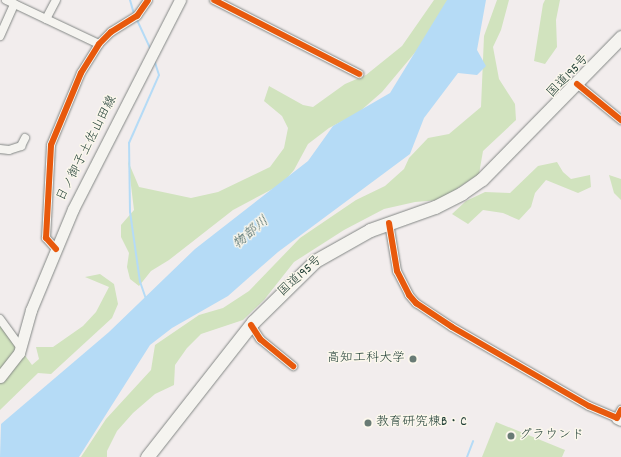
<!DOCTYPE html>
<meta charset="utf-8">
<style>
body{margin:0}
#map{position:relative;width:621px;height:457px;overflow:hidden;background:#f2eded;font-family:Dekko,"Klee One",sans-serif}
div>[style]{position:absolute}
.green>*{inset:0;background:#d1e3be}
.water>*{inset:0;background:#b5dbf6}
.stream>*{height:2px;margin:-1px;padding:0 1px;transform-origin:1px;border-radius:1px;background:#b5dbf6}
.roads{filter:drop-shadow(0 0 1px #838785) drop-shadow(0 0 1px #838785)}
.minor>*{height:8px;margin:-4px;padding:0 4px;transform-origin:4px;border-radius:4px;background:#f5f4f0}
.secondary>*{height:11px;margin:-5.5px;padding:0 5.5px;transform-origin:5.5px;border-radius:5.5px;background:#f5f4f0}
.trunk>*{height:13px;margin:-6.5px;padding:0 6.5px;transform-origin:6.5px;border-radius:6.5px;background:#f5f4f0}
.cycleway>*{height:6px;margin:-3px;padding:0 3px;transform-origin:3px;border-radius:3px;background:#e8590c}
.dots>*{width:11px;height:11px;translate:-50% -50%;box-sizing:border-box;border:2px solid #fbf7ec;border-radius:50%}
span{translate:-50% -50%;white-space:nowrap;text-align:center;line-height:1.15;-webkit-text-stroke:3px #fbf7ec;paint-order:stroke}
.street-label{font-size:13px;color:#1f3d34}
.poi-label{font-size:13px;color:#1f3d34}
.right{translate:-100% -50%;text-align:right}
.left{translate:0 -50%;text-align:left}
.water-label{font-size:14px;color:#385b5c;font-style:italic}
</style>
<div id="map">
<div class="green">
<div style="clip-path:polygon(434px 0,452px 0,428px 37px,382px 92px,358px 113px,329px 128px,308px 144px,294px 170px,282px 184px,233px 210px,169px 260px,151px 271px,139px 286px,130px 279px,127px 267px,129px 253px,121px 237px,121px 225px,134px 210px,128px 161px,139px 187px,191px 198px,218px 192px,270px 167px,284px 148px,288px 128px,282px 116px,264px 101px,269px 86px,303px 105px,313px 107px,345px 84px,366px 75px,402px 46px)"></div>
<div style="clip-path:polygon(497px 0,509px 0,501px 30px,493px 47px,499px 79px,515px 104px,516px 120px,483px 151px,479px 174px,440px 200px,415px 202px,384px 209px,344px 230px,294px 262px,264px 300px,243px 320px,201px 334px,187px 348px,175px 365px,174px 385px,155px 394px,133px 413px,117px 431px,107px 451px,107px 457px,81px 457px,106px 419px,151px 370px,155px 345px,199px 315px,223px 308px,249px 291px,300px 238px,356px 200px,385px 186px,404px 169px,409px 158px,428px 138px,449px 134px,481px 107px,484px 36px)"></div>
<div style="clip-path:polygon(545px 0,560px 0,556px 20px,557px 47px,545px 64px,534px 61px,543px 4px)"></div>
<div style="clip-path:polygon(557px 162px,563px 172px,571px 179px,590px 175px,591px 187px,578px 193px,546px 180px,535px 193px,531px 207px,519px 220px,503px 213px,483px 210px,468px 224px,452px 214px,466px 201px,485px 192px,510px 193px,538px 166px)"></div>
<div style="clip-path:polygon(609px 175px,621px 179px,621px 200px,614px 193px)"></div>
<div style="clip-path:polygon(100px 274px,114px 284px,118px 304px,112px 318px,51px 374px,38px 373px,0 410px,0 321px,32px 365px,39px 359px,36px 347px,53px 347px,83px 326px,96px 312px,109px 287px,85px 277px)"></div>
<div style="clip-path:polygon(496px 422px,565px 450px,562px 457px,482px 457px)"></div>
</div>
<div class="water">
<div style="clip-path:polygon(447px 0,486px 0,477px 50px,486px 66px,477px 75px,458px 73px,424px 118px,410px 154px,278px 252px,228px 296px,172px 328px,150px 345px,79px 457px,0 457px,1px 424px,109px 332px,195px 249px,308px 161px,333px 126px,390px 93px)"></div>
</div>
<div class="stream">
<div style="left:130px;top:0;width:15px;rotate:74deg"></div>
<div style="left:137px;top:20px;width:31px;rotate:65deg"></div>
<div style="left:146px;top:299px;width:18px;rotate:-109deg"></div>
<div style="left:140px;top:282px;width:71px;rotate:-98.1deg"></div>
<div style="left:130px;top:212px;width:69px;rotate:-90.8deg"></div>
<div style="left:129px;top:143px;width:74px;rotate:-66.2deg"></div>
<div style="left:159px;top:75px;width:16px;rotate:-108deg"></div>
<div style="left:467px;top:457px;width:17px;rotate:-69deg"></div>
</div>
<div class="roads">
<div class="minor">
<div style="left:6px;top:0;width:103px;rotate:25.3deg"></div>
<div style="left:214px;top:0;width:163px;rotate:27deg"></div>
<div style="left:46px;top:19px;width:21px;rotate:-62deg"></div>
<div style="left:0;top:36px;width:35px;rotate:-66deg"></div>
<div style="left:577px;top:84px;width:57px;rotate:39.3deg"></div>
<div style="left:0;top:149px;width:9px;rotate:6deg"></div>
<div style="left:9px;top:150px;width:13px;rotate:-18deg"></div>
<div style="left:21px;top:146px;width:9px;rotate:-63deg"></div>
<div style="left:389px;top:223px;width:49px;rotate:80.5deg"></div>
<div style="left:397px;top:271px;width:27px;rotate:63deg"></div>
<div style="left:409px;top:295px;width:11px;rotate:49deg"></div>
<div style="left:416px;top:303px;width:43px;rotate:33.7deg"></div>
<div style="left:452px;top:327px;width:158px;rotate:30deg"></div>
<div style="left:589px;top:406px;width:30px;rotate:23deg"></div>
<div style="left:617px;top:418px;width:9px;rotate:-63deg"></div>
<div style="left:56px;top:249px;width:15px;rotate:-132deg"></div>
<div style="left:46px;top:238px;width:93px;rotate:-86.9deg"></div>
<div style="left:51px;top:145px;width:78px;rotate:-67.4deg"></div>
<div style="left:81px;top:73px;width:34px;rotate:-58deg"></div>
<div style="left:99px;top:44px;width:17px;rotate:-45deg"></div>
<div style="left:111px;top:32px;width:31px;rotate:-32deg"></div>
<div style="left:137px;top:16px;width:19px;rotate:-55deg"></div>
<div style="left:0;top:319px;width:36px;rotate:54deg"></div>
<div style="left:251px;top:325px;width:17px;rotate:57deg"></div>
<div style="left:260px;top:339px;width:43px;rotate:39.3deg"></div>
</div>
<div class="secondary">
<div style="left:0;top:377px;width:31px;rotate:-52deg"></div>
<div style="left:19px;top:353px;width:45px;rotate:-74.4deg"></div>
<div style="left:31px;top:310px;width:109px;rotate:-67.4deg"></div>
<div style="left:73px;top:209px;width:235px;rotate:-62.9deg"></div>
<div style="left:617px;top:418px;width:4px;rotate:27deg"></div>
</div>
<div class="trunk">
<div style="left:147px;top:457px;width:172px;rotate:-51.9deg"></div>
<div style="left:253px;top:322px;width:87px;rotate:-44.5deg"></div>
<div style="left:315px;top:261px;width:63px;rotate:-29.4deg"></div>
<div style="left:370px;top:230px;width:69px;rotate:-19.5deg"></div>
<div style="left:435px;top:207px;width:30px;rotate:-27deg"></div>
<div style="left:462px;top:193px;width:24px;rotate:-35deg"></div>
<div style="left:482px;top:179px;width:199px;rotate:-45.6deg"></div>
</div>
</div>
<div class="cycleway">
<div style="left:214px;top:0;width:163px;rotate:27deg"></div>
<div style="left:577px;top:84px;width:57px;rotate:39.3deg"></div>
<div style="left:389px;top:223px;width:49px;rotate:80.5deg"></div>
<div style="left:397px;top:271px;width:27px;rotate:63deg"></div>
<div style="left:409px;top:295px;width:11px;rotate:49deg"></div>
<div style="left:416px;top:303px;width:43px;rotate:33.7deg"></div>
<div style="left:452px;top:327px;width:158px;rotate:30deg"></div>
<div style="left:589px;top:406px;width:30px;rotate:23deg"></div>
<div style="left:617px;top:418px;width:9px;rotate:-63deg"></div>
<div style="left:56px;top:249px;width:15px;rotate:-132deg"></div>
<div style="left:46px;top:238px;width:93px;rotate:-86.9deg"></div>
<div style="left:51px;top:145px;width:78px;rotate:-67.4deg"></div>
<div style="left:81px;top:73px;width:34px;rotate:-58deg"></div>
<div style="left:99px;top:44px;width:17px;rotate:-45deg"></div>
<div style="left:111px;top:32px;width:31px;rotate:-32deg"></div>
<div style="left:137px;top:16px;width:19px;rotate:-55deg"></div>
<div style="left:251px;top:325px;width:17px;rotate:57deg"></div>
<div style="left:260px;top:339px;width:43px;rotate:39.3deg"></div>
</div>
<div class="dots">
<div style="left:413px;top:359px;background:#697b75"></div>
<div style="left:368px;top:423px;background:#697b75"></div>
<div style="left:511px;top:436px;background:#697b75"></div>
</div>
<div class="street-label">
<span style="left:569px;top:77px;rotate:-46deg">国道195号</span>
<span style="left:88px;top:149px;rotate:-63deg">日ノ御子土佐山田線</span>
<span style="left:301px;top:277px;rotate:-42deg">国道195号</span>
</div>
<div class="poi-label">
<span class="right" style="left:405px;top:359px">高知工科大学</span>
<span class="left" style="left:376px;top:423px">教育研究棟B・C</span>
<span class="left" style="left:519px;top:436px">グラウンド</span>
</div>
<div class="water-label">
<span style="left:251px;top:233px;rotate:-40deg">物部川</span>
</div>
</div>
